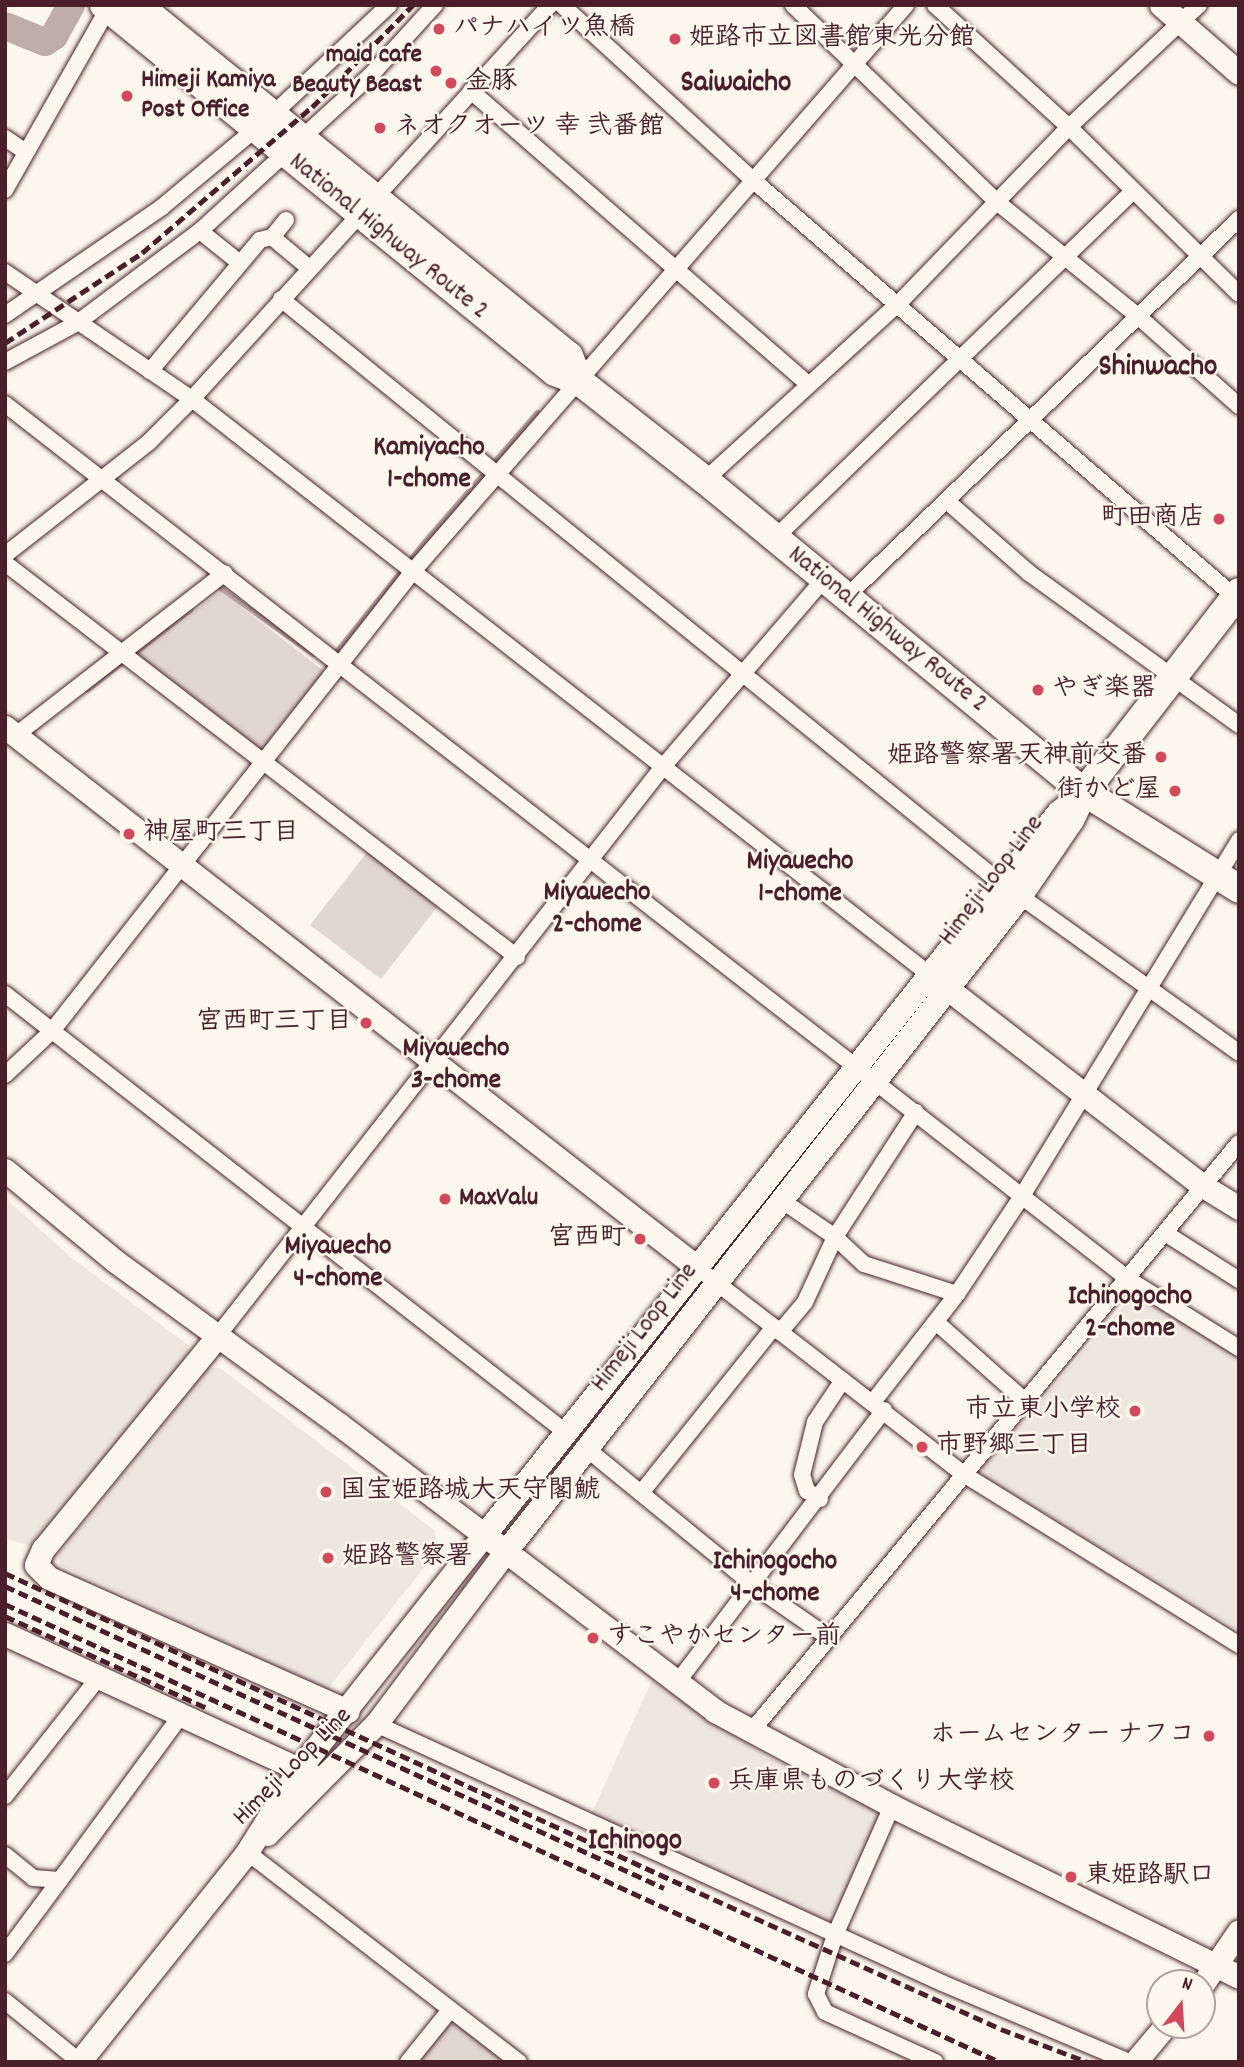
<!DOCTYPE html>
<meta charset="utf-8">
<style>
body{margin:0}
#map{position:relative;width:1244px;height:2067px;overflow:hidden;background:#fbf7ec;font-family:Dekko,"Klee One",sans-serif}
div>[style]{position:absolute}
.built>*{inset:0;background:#eee7de}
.green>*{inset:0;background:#e2d7d0}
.stream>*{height:4.5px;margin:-2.25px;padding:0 2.25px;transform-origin:2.25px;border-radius:2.25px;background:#bfadaa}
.river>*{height:28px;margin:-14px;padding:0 14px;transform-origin:14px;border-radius:14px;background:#bfadaa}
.roads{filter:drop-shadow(0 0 2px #4a1f2b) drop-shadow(0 0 2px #4a1f2b)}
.street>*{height:16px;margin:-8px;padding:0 8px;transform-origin:8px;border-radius:8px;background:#fbf7ec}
.secondary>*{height:23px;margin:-11.5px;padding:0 11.5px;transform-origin:11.5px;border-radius:11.5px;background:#fbf7ec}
.highway>*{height:28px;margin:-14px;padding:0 14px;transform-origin:14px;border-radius:14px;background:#fbf7ec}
.rail>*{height:4.5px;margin-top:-2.25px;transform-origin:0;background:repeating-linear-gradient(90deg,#4a1f2b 0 10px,transparent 0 15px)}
.dots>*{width:19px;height:19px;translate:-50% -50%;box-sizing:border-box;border:4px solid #fbf7ec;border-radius:50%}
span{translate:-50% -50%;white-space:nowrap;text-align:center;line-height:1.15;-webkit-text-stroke:5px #fbf7ec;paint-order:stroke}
.poi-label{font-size:26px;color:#4a1f2b;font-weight:700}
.left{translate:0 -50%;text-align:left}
.right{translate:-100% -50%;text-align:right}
.street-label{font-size:26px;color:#4a1f2b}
.neighbourhood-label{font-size:28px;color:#4a1f2b;font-weight:700}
.quarter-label{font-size:30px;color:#4a1f2b;font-weight:700}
.frame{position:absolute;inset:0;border:7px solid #4a1f2b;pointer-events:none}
.north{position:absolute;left:1146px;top:1969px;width:70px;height:70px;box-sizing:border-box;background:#fbf7ec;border:2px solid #b4a19f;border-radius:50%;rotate:17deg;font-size:19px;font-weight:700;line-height:28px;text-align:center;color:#4a1f2b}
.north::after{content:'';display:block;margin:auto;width:24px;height:32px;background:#d1495b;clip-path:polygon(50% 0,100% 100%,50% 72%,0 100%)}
</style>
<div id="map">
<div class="built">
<div style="clip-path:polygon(5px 1198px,72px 1258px,188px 1345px,189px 1353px,30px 1546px,5px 1538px)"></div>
<div style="clip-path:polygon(1135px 1293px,1239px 1357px,1239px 1631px,983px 1476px,983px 1466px)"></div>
<div style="clip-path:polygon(209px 1368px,220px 1368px,434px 1530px,438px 1550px,326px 1691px,60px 1565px,58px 1555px)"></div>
<div style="clip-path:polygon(652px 1680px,769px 1757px,875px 1809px,879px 1818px,834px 1918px,826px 1922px,591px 1815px)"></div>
</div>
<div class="green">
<div style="clip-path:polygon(221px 591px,325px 672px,260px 754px,138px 655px)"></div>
<div style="clip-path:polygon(368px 851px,438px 906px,381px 979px,310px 925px)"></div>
<div style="clip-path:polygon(457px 2024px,506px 2062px,417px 2062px,446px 2025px)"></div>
</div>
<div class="stream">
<div style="left:219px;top:587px;width:115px;rotate:35.5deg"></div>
<div style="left:334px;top:654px;width:149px;rotate:-51.3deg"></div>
<div style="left:427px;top:538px;width:167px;rotate:-48.9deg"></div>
<div style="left:131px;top:656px;width:75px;rotate:-37.9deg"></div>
<div style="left:87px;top:690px;width:47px;rotate:-38.1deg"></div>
</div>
<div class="river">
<div style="left:5px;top:26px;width:43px;rotate:21.8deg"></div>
<div style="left:45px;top:42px;width:11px;rotate:-34deg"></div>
<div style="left:54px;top:36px;width:35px;rotate:-61deg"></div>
</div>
<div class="roads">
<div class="street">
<div style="left:562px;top:5px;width:260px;rotate:42.5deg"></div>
<div style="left:754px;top:181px;width:636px;rotate:40.86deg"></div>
<div style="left:793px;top:5px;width:284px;rotate:44deg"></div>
<div style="left:997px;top:202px;width:183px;rotate:39deg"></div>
<div style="left:1139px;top:317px;width:134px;rotate:41.7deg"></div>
<div style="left:935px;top:5px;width:181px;rotate:42.3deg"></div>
<div style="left:1069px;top:127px;width:238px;rotate:44.5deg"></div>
<div style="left:471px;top:91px;width:445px;rotate:41deg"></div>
<div style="left:5px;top:138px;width:25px;rotate:34deg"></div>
<div style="left:5px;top:190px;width:213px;rotate:-60.4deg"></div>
<div style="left:286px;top:220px;width:22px;rotate:129deg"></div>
<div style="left:272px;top:237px;width:47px;rotate:39.8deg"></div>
<div style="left:200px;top:231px;width:51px;rotate:38.7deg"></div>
<div style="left:5px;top:272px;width:226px;rotate:34.2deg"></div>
<div style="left:192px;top:399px;width:936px;rotate:37.97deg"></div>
<div style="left:281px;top:299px;width:930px;rotate:39.06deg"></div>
<div style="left:5px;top:315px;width:191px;rotate:-34.5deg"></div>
<div style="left:162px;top:207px;width:142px;rotate:-39.9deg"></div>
<div style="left:271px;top:116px;width:162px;rotate:-43.2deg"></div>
<div style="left:5px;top:362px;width:82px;rotate:-28.4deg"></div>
<div style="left:77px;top:323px;width:154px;rotate:-36.8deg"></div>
<div style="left:200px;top:231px;width:231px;rotate:-42.4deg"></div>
<div style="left:371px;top:75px;width:95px;rotate:-47.6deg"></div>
<div style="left:150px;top:371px;width:171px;rotate:-50deg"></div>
<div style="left:260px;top:240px;width:12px;rotate:-14deg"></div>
<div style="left:5px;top:404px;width:1424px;rotate:37.92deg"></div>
<div style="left:1128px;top:1279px;width:131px;rotate:31.9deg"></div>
<div style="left:705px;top:480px;width:263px;rotate:-42.4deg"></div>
<div style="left:899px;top:303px;width:245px;rotate:-46deg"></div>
<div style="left:1069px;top:127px;width:178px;rotate:-43.2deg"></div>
<div style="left:948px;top:502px;width:108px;rotate:41.2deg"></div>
<div style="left:1029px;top:573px;width:259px;rotate:35.9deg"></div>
<div style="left:775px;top:538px;width:497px;rotate:-44.1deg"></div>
<div style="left:5px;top:555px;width:183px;rotate:-38.1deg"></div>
<div style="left:149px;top:442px;width:61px;rotate:-45deg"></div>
<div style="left:192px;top:399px;width:532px;rotate:-47.74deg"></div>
<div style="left:5px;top:563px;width:646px;rotate:37.58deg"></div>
<div style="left:847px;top:596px;width:544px;rotate:-43.88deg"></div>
<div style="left:16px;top:735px;width:264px;rotate:-37.8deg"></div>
<div style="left:1020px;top:896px;width:269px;rotate:35.6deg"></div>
<div style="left:5px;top:994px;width:715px;rotate:38.01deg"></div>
<div style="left:5px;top:1075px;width:64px;rotate:-43.1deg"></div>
<div style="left:52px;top:1031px;width:586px;rotate:-51.86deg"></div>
<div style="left:414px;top:570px;width:749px;rotate:-48.95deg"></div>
<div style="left:781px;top:1200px;width:65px;rotate:34.4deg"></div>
<div style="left:835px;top:1237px;width:40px;rotate:43deg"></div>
<div style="left:864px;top:1264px;width:98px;rotate:17.9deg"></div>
<div style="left:1165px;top:1233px;width:88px;rotate:32.4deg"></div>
<div style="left:708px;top:1276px;width:325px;rotate:37.8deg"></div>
<div style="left:965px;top:1475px;width:322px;rotate:31.8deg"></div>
<div style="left:936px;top:1322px;width:120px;rotate:41.6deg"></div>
<div style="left:780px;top:1332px;width:39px;rotate:-50deg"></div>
<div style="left:805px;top:1302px;width:72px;rotate:-65.2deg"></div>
<div style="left:835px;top:1237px;width:149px;rotate:-57.1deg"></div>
<div style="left:216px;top:1338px;width:724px;rotate:-51.96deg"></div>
<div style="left:662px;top:768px;width:249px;rotate:-49.4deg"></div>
<div style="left:873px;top:1402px;width:137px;rotate:-52.1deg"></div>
<div style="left:957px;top:1294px;width:118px;rotate:-56.4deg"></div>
<div style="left:1022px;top:1196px;width:417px;rotate:-58.6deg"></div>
<div style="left:587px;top:1449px;width:215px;rotate:39.3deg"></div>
<div style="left:753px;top:1585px;width:91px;rotate:34.7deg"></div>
<div style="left:641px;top:1493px;width:213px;rotate:-51.3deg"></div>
<div style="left:820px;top:1499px;width:15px;rotate:-148deg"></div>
<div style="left:807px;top:1491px;width:17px;rotate:-107deg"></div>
<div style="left:802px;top:1475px;width:55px;rotate:-76.2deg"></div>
<div style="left:815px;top:1422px;width:50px;rotate:-56.3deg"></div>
<div style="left:676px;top:1684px;width:344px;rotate:-52.8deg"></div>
<div style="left:376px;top:1724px;width:622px;rotate:24.59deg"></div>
<div style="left:942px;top:1983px;width:203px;rotate:22.9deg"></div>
<div style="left:750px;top:1733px;width:766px;rotate:-50.35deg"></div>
<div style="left:5px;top:1796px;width:152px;rotate:-51.7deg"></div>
<div style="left:892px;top:1806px;width:141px;rotate:113.8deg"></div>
<div style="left:835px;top:1935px;width:62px;rotate:107.9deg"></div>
<div style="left:816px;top:1994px;width:20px;rotate:63deg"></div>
<div style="left:825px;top:2012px;width:121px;rotate:24.4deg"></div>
<div style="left:247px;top:1852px;width:344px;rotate:37.7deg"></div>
<div style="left:5px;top:1855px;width:36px;rotate:39deg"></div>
<div style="left:33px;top:1878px;width:27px;rotate:4deg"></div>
<div style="left:60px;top:1880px;width:205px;rotate:-53.7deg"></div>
<div style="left:5px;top:1954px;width:92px;rotate:-53.4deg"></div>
<div style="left:5px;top:2001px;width:97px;rotate:39.1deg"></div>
<div style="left:408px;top:2062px;width:67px;rotate:-51.1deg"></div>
</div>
<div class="secondary">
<div style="left:1161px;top:5px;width:103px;rotate:41.1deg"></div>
<div style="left:5px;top:727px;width:879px;rotate:37.98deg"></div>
<div style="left:935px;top:979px;width:339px;rotate:37.7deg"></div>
<div style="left:1203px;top:1186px;width:42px;rotate:31.4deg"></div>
<div style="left:5px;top:1170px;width:143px;rotate:39.6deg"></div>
<div style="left:115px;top:1261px;width:278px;rotate:36.1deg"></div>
<div style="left:340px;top:1425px;width:472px;rotate:37.3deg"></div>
<div style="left:715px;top:1711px;width:201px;rotate:28.2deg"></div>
<div style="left:892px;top:1806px;width:387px;rotate:26.2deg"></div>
<div style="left:216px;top:1338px;width:273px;rotate:129.3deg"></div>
<div style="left:43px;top:1549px;width:17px;rotate:114deg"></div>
<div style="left:36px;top:1565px;width:18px;rotate:45deg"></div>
<div style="left:49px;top:1578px;width:327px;rotate:24deg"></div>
<div style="left:5px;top:1634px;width:337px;rotate:24.7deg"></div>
<div style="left:267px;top:1834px;width:155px;rotate:-45.3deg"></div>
<div style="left:376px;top:1724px;width:215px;rotate:-53.1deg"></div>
<div style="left:505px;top:1552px;width:834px;rotate:-51.87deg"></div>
<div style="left:1020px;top:896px;width:92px;rotate:-55.6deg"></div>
<div style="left:1072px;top:820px;width:28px;rotate:-64deg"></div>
<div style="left:1202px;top:1985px;width:65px;rotate:-55.6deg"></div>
<div style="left:79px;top:2062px;width:269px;rotate:-51.3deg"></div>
<div style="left:247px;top:1852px;width:98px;rotate:-57.9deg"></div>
<div style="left:299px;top:1769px;width:298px;rotate:-51.7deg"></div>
<div style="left:484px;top:1535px;width:923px;rotate:-51.55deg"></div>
<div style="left:1058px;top:812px;width:33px;rotate:-38deg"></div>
<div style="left:1135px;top:2062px;width:48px;rotate:-50deg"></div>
</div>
<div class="highway">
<div style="left:104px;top:5px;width:581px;rotate:39.14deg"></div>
<div style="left:555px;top:372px;width:26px;rotate:21deg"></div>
<div style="left:579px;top:381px;width:160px;rotate:38.2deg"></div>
<div style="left:705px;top:480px;width:491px;rotate:39.5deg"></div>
<div style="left:1084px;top:792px;width:183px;rotate:32deg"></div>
<div style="left:138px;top:5px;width:556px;rotate:39.16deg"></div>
<div style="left:569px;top:356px;width:27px;rotate:68deg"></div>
<div style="left:1084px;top:792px;width:253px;rotate:-52.2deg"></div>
</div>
</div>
<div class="rail">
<div style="left:5px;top:343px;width:164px;rotate:-33.3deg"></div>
<div style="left:142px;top:253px;width:224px;rotate:-40.7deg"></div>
<div style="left:312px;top:107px;width:144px;rotate:-45.3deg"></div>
<div style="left:5px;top:1573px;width:765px;rotate:24.72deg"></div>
<div style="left:700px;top:1893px;width:330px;rotate:24.3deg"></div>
<div style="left:1001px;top:2029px;width:93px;rotate:20.8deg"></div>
<div style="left:5px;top:1586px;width:725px;rotate:24.62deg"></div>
<div style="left:5px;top:1604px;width:1095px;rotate:24.72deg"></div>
<div style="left:5px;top:1616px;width:222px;rotate:24.5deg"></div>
</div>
<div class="dots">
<div style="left:439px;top:29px;background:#d1495b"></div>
<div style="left:675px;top:39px;background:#d1495b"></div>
<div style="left:436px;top:71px;background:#d1495b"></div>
<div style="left:451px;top:83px;background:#d1495b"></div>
<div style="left:127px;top:96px;background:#d1495b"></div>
<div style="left:380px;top:128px;background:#d1495b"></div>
<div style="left:1219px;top:519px;background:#d1495b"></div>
<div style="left:1038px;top:690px;background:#d1495b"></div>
<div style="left:1161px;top:757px;background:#d1495b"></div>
<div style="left:1175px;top:791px;background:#d1495b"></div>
<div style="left:129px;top:834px;background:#d1495b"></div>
<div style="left:366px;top:1023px;background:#d1495b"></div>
<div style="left:445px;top:1199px;background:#d1495b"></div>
<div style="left:640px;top:1239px;background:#d1495b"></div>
<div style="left:1135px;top:1411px;background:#d1495b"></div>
<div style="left:922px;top:1447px;background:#d1495b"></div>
<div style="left:326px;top:1492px;background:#d1495b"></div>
<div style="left:328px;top:1558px;background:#d1495b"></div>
<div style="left:593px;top:1638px;background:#d1495b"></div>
<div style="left:1209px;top:1736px;background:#d1495b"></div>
<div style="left:714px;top:1783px;background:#d1495b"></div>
<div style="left:1071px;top:1877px;background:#d1495b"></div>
</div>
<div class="poi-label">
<span class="left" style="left:453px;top:29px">パナハイツ魚橋</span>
<span class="left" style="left:689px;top:39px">姫路市立図書館東光分館</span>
<span class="right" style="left:422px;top:71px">maid cafe<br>Beauty Beast</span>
<span class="left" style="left:141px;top:96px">Himeji Kamiya<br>Post Office</span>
<span class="left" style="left:465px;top:83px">金豚</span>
<span class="left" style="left:394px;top:128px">ネオクオーツ 幸 弐番館</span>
<span class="right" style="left:1205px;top:519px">町田商店</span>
<span class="left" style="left:1052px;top:690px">やぎ楽器</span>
<span class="right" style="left:1147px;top:757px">姫路警察署天神前交番</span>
<span class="right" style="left:1161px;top:791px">街かど屋</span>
<span class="left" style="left:143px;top:834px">神屋町三丁目</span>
<span class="right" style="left:352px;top:1023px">宮西町三丁目</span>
<span class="left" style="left:459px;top:1199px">MaxValu</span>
<span class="right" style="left:626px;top:1239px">宮西町</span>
<span class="right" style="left:1121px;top:1411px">市立東小学校</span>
<span class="left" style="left:936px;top:1447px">市野郷三丁目</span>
<span class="left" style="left:340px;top:1492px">国宝姫路城大天守閣鯱</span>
<span class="left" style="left:342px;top:1558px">姫路警察署</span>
<span class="left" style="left:607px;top:1638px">すこやかセンター前</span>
<span class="right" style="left:1195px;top:1736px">ホームセンター ナフコ</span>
<span class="left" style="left:728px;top:1783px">兵庫県ものづくり大学校</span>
<span class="left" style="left:1085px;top:1877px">東姫路駅口</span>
</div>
<div class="street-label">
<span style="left:388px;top:237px;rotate:39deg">National Highway Route 2</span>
<span style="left:887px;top:630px;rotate:39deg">National Highway Route 2</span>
<span style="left:992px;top:881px;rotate:-53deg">Himeji Loop Line</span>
<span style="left:645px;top:1328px;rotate:-52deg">Himeji Loop Line</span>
<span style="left:293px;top:1767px;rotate:-45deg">Himeji Loop Line</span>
</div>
<div class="neighbourhood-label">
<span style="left:429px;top:465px">Kamiyacho<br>1-chome</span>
<span style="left:800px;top:879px">Miyauecho<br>1-chome</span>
<span style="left:597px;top:910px">Miyauecho<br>2-chome</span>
<span style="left:456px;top:1066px">Miyauecho<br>3-chome</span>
<span style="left:338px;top:1264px">Miyauecho<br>4-chome</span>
<span style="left:1130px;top:1314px">Ichinogocho<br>2-chome</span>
<span style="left:775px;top:1579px">Ichinogocho<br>4-chome</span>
</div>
<div class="quarter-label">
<span style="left:736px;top:85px">Saiwaicho</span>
<span style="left:1158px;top:369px">Shinwacho</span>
<span style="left:635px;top:1843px">Ichinogo</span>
</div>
<div class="frame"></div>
<div class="north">N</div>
</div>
